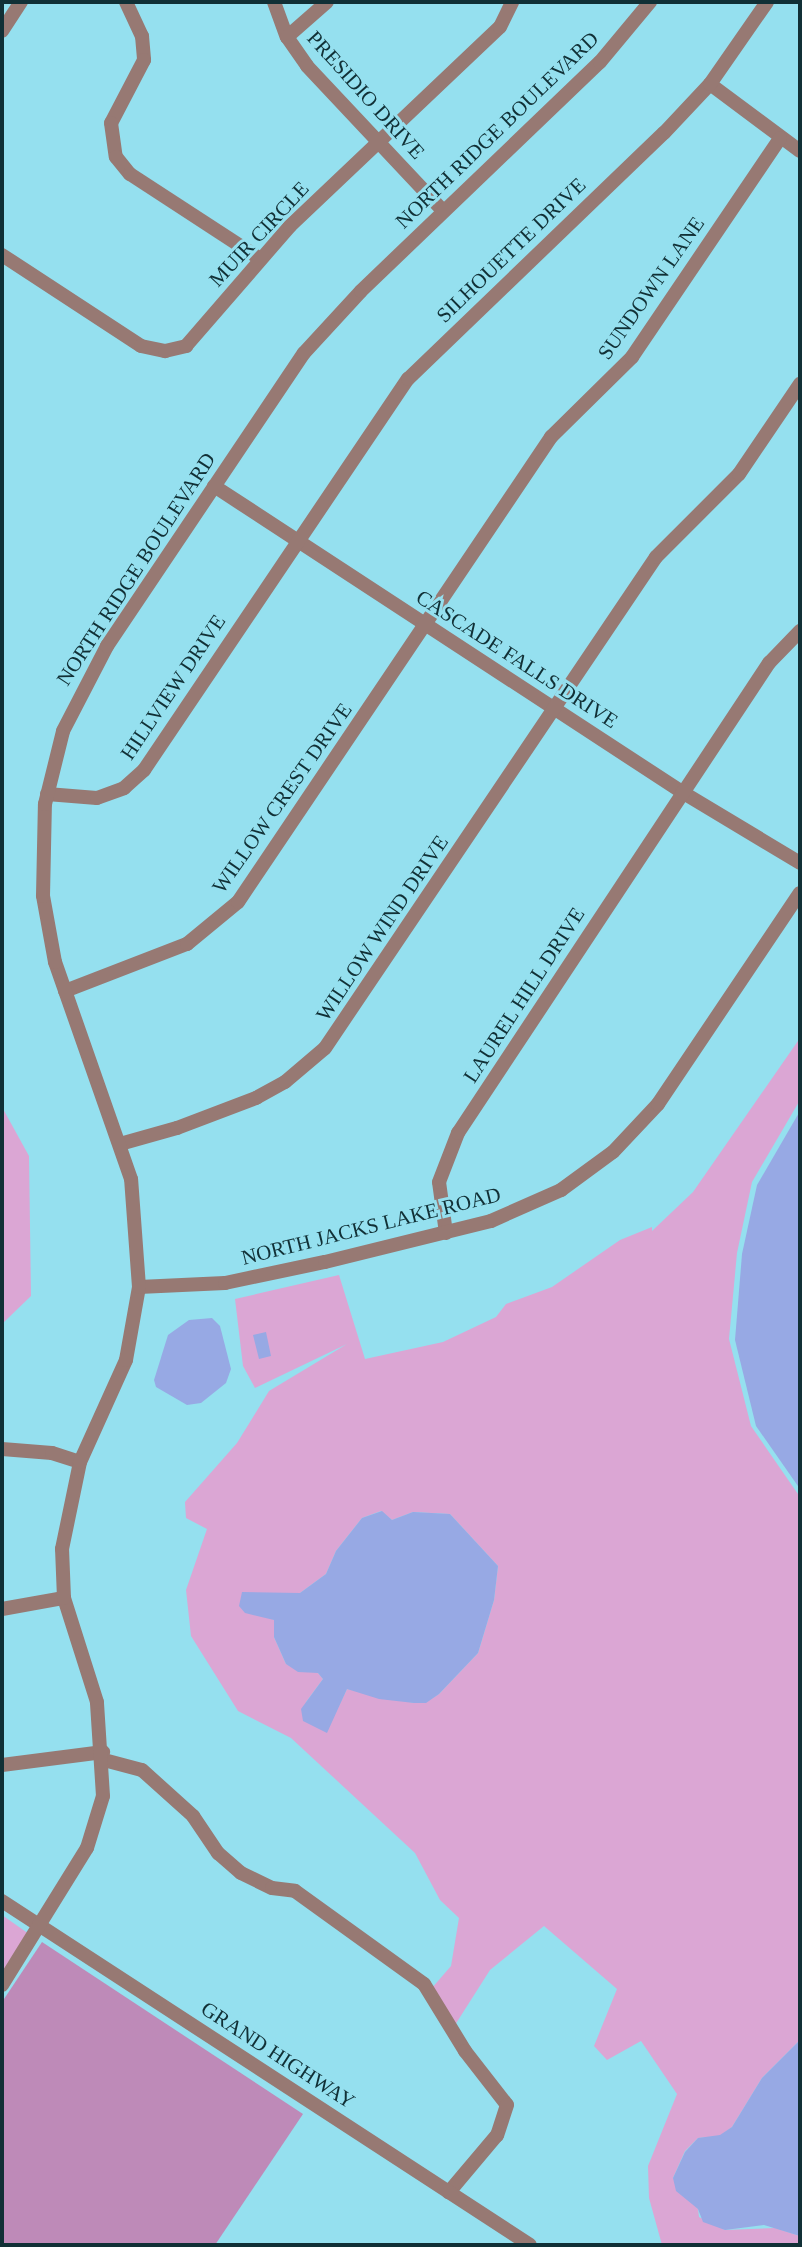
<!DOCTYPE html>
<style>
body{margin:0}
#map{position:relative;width:802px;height:2247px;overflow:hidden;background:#95e0ef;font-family:Georgia,serif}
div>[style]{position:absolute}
.green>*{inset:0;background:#dba6d4}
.forest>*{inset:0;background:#be8ab8}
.water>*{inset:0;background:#97a9e4}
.minor>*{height:14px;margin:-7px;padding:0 7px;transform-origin:7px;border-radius:7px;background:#977973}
span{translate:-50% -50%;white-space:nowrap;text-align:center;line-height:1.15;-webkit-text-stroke:6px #95e0ef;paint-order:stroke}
.street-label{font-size:21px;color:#113036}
.frame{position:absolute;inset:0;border:4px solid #113036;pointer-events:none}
</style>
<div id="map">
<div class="green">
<div style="clip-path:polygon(evenodd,800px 1038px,800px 1100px,752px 1182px,737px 1253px,729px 1339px,751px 1426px,800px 1497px,800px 2040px,762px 2078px,732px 2127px,720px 2136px,698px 2138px,685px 2151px,673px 2178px,698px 2209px,699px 2217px,725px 2230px,775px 2228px,800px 2236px,800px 2245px,662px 2245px,649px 2198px,648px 2166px,677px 2094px,641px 2041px,607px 2060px,594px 2046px,617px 1989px,544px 1926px,490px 1970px,455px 2025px,425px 1996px,451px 1966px,459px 1918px,440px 1900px,415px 1853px,291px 1738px,238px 1711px,191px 1636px,186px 1590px,207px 1529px,186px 1518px,185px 1502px,237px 1443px,269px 1391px,347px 1344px,255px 1388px,243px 1366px,235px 1299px,339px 1275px,365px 1359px,443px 1342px,496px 1317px,506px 1304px,552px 1287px,620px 1240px,652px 1227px,652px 1231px,693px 1192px,800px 1038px,381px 1511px,392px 1520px,413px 1512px,450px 1514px,498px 1566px,494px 1600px,478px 1653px,439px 1694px,425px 1703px,414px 1703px,347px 1689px,336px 1712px,306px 1702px,323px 1679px,318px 1673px,286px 1664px,274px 1637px,274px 1620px,265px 1616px,281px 1594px,300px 1593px,326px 1574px,336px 1551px,362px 1518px,381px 1511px)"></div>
<div style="clip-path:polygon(2px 1107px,29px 1156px,31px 1296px,2px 1324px)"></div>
<div style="clip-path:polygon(2px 1915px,29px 1934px,2px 1975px)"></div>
</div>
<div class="forest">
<div style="clip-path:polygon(42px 1942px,303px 2114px,215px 2245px,2px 2245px,2px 2002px)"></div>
</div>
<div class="water">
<div style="clip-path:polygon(800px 1111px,800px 1489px,756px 1426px,735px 1340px,742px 1254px,757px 1185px)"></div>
<div style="clip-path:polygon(212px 1318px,220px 1326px,231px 1369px,226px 1383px,201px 1403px,187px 1405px,156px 1387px,154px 1380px,168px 1335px,189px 1320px)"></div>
<div style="clip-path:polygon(266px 1332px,271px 1356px,259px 1359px,253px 1335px)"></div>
<div style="clip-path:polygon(382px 1511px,392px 1520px,413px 1512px,450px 1514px,498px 1566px,494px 1600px,478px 1653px,439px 1694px,426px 1703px,414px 1703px,379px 1699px,347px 1689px,327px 1733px,303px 1721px,301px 1709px,323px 1679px,318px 1673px,298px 1672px,286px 1664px,274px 1637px,274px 1620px,245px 1613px,239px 1606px,242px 1592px,300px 1593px,326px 1574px,336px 1551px,362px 1518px)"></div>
<div style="clip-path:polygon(800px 2040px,800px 2236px,764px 2225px,725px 2230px,703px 2222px,698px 2209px,676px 2191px,673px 2178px,685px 2152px,698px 2138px,720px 2135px,732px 2127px,762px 2078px)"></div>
</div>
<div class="minor">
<div style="left:126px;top:2px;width:38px;rotate:65deg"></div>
<div style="left:142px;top:36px;width:24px;rotate:85deg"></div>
<div style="left:144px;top:60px;width:71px;rotate:117.6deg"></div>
<div style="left:111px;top:123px;width:34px;rotate:82deg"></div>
<div style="left:116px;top:157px;width:22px;rotate:51deg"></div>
<div style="left:130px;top:174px;width:154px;rotate:33.1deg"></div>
<div style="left:274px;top:2px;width:37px;rotate:70deg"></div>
<div style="left:287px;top:37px;width:35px;rotate:55deg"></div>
<div style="left:307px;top:66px;width:199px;rotate:46.8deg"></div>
<div style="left:2px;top:31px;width:35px;rotate:-57deg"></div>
<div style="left:287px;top:37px;width:53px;rotate:-41.2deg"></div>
<div style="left:710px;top:84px;width:112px;rotate:36.7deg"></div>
<div style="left:2px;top:255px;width:166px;rotate:33.2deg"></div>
<div style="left:141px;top:346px;width:25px;rotate:12deg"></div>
<div style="left:165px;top:351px;width:22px;rotate:-13deg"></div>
<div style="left:186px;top:346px;width:159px;rotate:-49.1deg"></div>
<div style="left:290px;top:226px;width:289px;rotate:-43.5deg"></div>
<div style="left:500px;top:27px;width:28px;rotate:-64deg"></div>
<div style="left:214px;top:486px;width:559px;rotate:33.18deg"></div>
<div style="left:682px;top:792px;width:138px;rotate:31deg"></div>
<div style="left:47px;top:794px;width:50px;rotate:4.6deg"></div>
<div style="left:97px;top:798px;width:29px;rotate:-20deg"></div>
<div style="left:124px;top:788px;width:27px;rotate:-42deg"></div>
<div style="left:144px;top:770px;width:472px;rotate:-56deg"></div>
<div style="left:408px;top:379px;width:355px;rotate:-43.9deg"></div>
<div style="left:664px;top:133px;width:67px;rotate:-46.8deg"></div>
<div style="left:710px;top:84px;width:100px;rotate:-55.2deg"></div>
<div style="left:65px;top:991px;width:131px;rotate:-21.1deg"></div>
<div style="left:187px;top:944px;width:66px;rotate:-39.5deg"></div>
<div style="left:238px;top:902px;width:561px;rotate:-56.05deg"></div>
<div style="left:551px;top:437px;width:114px;rotate:-44.6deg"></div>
<div style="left:632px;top:357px;width:264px;rotate:-55.9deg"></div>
<div style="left:120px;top:1144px;width:59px;rotate:-15.7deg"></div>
<div style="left:177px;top:1128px;width:85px;rotate:-20.8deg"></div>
<div style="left:256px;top:1098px;width:33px;rotate:-29deg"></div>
<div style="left:285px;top:1082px;width:52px;rotate:-40.4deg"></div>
<div style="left:325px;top:1048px;width:592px;rotate:-56.01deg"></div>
<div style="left:656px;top:557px;width:117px;rotate:-45deg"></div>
<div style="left:739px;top:474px;width:109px;rotate:-55.9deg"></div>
<div style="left:446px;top:1233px;width:51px;rotate:-97.8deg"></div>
<div style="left:439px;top:1182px;width:53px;rotate:-68.8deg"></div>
<div style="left:458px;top:1133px;width:564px;rotate:-56.51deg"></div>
<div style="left:769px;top:663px;width:45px;rotate:-45.9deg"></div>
<div style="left:139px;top:1287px;width:86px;rotate:-2.7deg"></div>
<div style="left:225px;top:1283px;width:102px;rotate:-11.9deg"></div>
<div style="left:325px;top:1262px;width:171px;rotate:-13.9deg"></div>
<div style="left:491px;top:1221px;width:77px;rotate:-23.9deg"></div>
<div style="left:561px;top:1190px;width:64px;rotate:-36.2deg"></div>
<div style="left:613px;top:1152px;width:66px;rotate:-46.8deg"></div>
<div style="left:658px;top:1104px;width:254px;rotate:-56.1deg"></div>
<div style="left:2px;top:1449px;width:50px;rotate:4.6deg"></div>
<div style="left:52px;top:1453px;width:29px;rotate:18deg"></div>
<div style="left:2px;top:1609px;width:63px;rotate:-10.1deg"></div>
<div style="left:104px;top:1760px;width:39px;rotate:15deg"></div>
<div style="left:142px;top:1770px;width:69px;rotate:42deg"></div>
<div style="left:193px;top:1816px;width:45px;rotate:56deg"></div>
<div style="left:218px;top:1853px;width:30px;rotate:41deg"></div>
<div style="left:241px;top:1873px;width:34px;rotate:26deg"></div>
<div style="left:272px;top:1888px;width:23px;rotate:7deg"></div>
<div style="left:295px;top:1891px;width:159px;rotate:35.8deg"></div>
<div style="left:424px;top:1984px;width:79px;rotate:58.5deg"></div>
<div style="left:465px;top:2051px;width:68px;rotate:52.1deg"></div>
<div style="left:507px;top:2105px;width:32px;rotate:108deg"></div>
<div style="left:497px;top:2135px;width:75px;rotate:130.1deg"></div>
<div style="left:2px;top:1765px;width:102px;rotate:-7.3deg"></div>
<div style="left:2px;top:1901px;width:630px;rotate:33.08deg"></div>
<div style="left:2px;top:1985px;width:161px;rotate:-58.2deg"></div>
<div style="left:87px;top:1848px;width:54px;rotate:-72.9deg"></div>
<div style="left:103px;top:1796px;width:94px;rotate:-93.7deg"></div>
<div style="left:97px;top:1702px;width:109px;rotate:-107.6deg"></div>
<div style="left:64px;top:1598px;width:49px;rotate:-92.3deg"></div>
<div style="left:62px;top:1549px;width:89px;rotate:-78.3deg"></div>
<div style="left:80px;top:1462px;width:112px;rotate:-65.7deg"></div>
<div style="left:126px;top:1360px;width:74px;rotate:-79.9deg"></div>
<div style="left:139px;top:1287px;width:108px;rotate:-94.2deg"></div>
<div style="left:131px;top:1179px;width:230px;rotate:-109.3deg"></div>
<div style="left:55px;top:962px;width:67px;rotate:-100.3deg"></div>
<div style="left:43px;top:896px;width:92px;rotate:-88.8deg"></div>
<div style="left:45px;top:804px;width:75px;rotate:-76.1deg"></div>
<div style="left:63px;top:731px;width:96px;rotate:-62.6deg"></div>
<div style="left:107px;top:646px;width:353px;rotate:-56.1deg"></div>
<div style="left:304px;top:353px;width:84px;rotate:-47.4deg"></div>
<div style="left:361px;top:291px;width:331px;rotate:-43.8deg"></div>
<div style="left:600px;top:62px;width:78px;rotate:-50.2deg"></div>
</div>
<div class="street-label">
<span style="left:366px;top:95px;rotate:48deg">PRESIDIO DRIVE</span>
<span style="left:497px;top:130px;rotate:-44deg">NORTH RIDGE BOULEVARD</span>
<span style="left:259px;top:234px;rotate:-47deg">MUIR CIRCLE</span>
<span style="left:511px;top:250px;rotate:-44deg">SILHOUETTE DRIVE</span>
<span style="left:651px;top:288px;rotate:-55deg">SUNDOWN LANE</span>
<span style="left:136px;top:569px;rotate:-57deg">NORTH RIDGE BOULEVARD</span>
<span style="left:517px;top:659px;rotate:33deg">CASCADE FALLS DRIVE</span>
<span style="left:173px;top:687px;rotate:-56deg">HILLVIEW DRIVE</span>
<span style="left:282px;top:798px;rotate:-55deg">WILLOW CREST DRIVE</span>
<span style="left:382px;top:928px;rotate:-56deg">WILLOW WIND DRIVE</span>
<span style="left:524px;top:995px;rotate:-57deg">LAUREL HILL DRIVE</span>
<span style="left:371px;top:1226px;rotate:-14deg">NORTH JACKS LAKE ROAD</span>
<span style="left:278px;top:2055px;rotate:33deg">GRAND HIGHWAY</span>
</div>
<div class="frame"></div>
</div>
